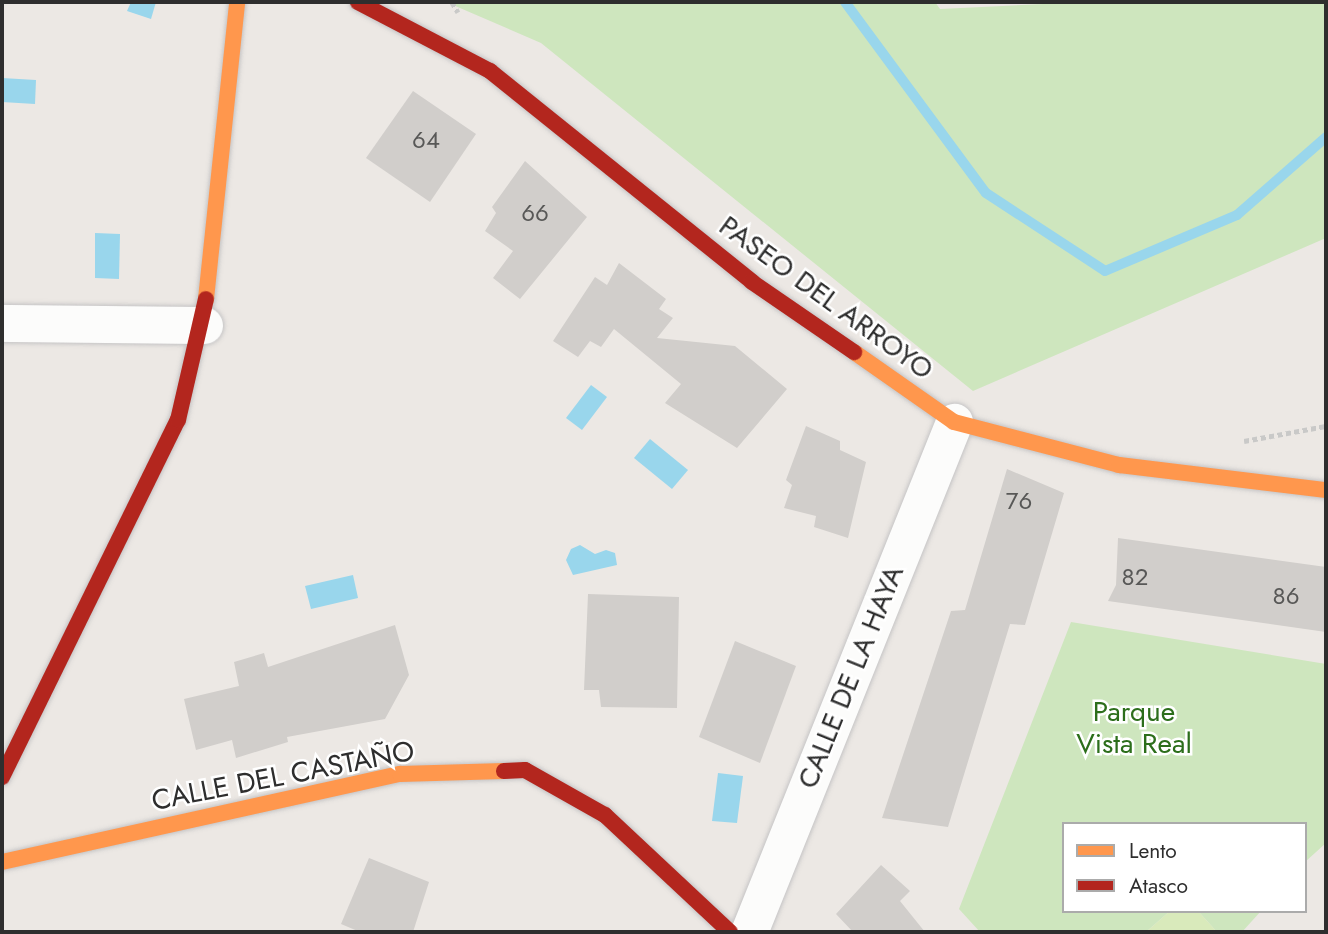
<!DOCTYPE html>
<meta charset="utf-8">
<style>
body{margin:0}
#map{position:relative;width:1328px;height:934px;overflow:hidden;background:#ece8e4;font-family:Jost,sans-serif}
div>[style]{position:absolute}
.green>*{inset:0;background:#cee6be}
.pitch>*{inset:0;background:#d9eabb}
.water>*{inset:0;background:#99d6ec}
.stream>*{height:10px;margin:-5px;padding:0 5px;transform-origin:5px;border-radius:5px;background:#99d6ec}
.building>*{inset:0;background:#d1cecb}
.path>*{height:4.5px;margin-top:-2.25px;transform-origin:0;background:repeating-linear-gradient(90deg,#c9c9c8 0 5px,transparent 0 8.5px)}
.roads{filter:drop-shadow(0 0 2px #c5c4c5) drop-shadow(0 0 2px #c5c4c5)}
.street>*{height:37px;margin:-18.5px;padding:0 18.5px;transform-origin:18.5px;border-radius:18.5px;background:#fcfcfb}
.slow>*{height:16px;margin:-8px;padding:0 8px;transform-origin:8px;border-radius:8px;background:#ff974d}
.jam>*{height:16px;margin:-8px;padding:0 8px;transform-origin:8px;border-radius:8px;background:#b3261e}
span{translate:-50% -50%;white-space:nowrap;text-align:center;line-height:1.15;-webkit-text-stroke:5px #fff;paint-order:stroke}
.number-label{font-size:24px;color:#585857}
.number-label span{-webkit-text-stroke-width:0}
.street-label{font-size:28px;color:#2e2e2e}
.park-label{font-size:28px;color:#2c6e1b}
.frame{position:absolute;inset:0;border:4px solid #2e2e2e;pointer-events:none}
.legend{position:absolute;left:1062px;top:822px;width:245px;height:91px;box-sizing:border-box;background:#fff;border:2px solid #ababab;margin:0;padding:9px 12px;list-style:none;font-size:21px;color:#2e2e2e}
.legend li{display:flex;align-items:center;gap:14px;height:35px}
.legend b{width:35px;border:2px solid #ababab}
</style>
<div id="map">
<div class="green">
<div style="clip-path:polygon(446px 2px,935px 2px,940px 9px,1086px 2px,1326px 2px,1326px 238px,973px 391px,541px 43px)"></div>
<div style="clip-path:polygon(1071px 622px,1326px 664px,1326px 843px,1305px 862px,1305px 824px,1064px 824px,1064px 911px,1170px 911px,1146px 932px,980px 932px,959px 909px)"></div>
<div style="clip-path:polygon(1198px 911px,1261px 911px,1242px 932px,1217px 932px)"></div>
</div>
<div class="pitch">
<div style="clip-path:polygon(1170px 911px,1198px 911px,1217px 932px,1146px 932px)"></div>
</div>
<div class="water">
<div style="clip-path:polygon(131px 2px,156px 2px,151px 19px,127px 11px)"></div>
<div style="clip-path:polygon(2px 78px,36px 80px,35px 104px,2px 102px)"></div>
<div style="clip-path:polygon(95px 233px,120px 234px,119px 279px,95px 278px)"></div>
<div style="clip-path:polygon(591px 385px,607px 397px,582px 430px,566px 418px)"></div>
<div style="clip-path:polygon(650px 439px,688px 470px,672px 489px,634px 458px)"></div>
<div style="clip-path:polygon(580px 545px,595px 554px,606px 550px,615px 553px,617px 565px,573px 575px,566px 560px,571px 549px)"></div>
<div style="clip-path:polygon(353px 575px,358px 598px,311px 609px,305px 586px)"></div>
<div style="clip-path:polygon(718px 773px,743px 776px,737px 823px,712px 821px)"></div>
</div>
<div class="stream">
<div style="left:845px;top:2px;width:237px;rotate:53.6deg"></div>
<div style="left:986px;top:193px;width:142px;rotate:33.2deg"></div>
<div style="left:1105px;top:271px;width:143px;rotate:-23deg"></div>
<div style="left:1237px;top:215px;width:118px;rotate:-41.2deg"></div>
</div>
<div class="building">
<div style="clip-path:polygon(413px 91px,476px 134px,430px 202px,366px 158px)"></div>
<div style="clip-path:polygon(525px 161px,587px 217px,520px 299px,493px 278px,513px 251px,485px 231px,496px 213px,492px 207px)"></div>
<div style="clip-path:polygon(619px 263px,666px 299px,659px 309px,673px 318px,657px 338px,735px 346px,787px 389px,737px 448px,665px 403px,681px 384px,614px 329px,601px 347px,590px 341px,578px 357px,553px 341px,595px 277px,607px 285px)"></div>
<div style="clip-path:polygon(806px 426px,840px 441px,840px 450px,866px 462px,848px 538px,814px 527px,816px 516px,784px 508px,792px 485px,786px 480px)"></div>
<div style="clip-path:polygon(1007px 469px,1064px 493px,1025px 625px,1010px 624px,948px 827px,882px 818px,951px 611px,965px 610px)"></div>
<div style="clip-path:polygon(1118px 538px,1326px 567px,1326px 632px,1108px 601px,1116px 585px)"></div>
<div style="clip-path:polygon(588px 594px,679px 597px,677px 708px,601px 707px,599px 690px,584px 690px)"></div>
<div style="clip-path:polygon(395px 625px,409px 675px,385px 719px,287px 737px,288px 742px,236px 758px,232px 740px,196px 750px,184px 699px,239px 686px,234px 662px,264px 653px,268px 667px)"></div>
<div style="clip-path:polygon(735px 641px,796px 666px,760px 763px,699px 737px)"></div>
<div style="clip-path:polygon(369px 858px,429px 882px,413px 932px,360px 932px,341px 924px)"></div>
<div style="clip-path:polygon(881px 865px,910px 891px,900px 901px,925px 932px,853px 932px,836px 914px)"></div>
</div>
<div class="path">
<div style="left:452px;top:2px;width:12px;rotate:59deg"></div>
<div style="left:1244px;top:441px;width:83px;rotate:-10.4deg"></div>
</div>
<div class="roads">
<div class="street">
<div style="left:2px;top:323px;width:202px;rotate:0.6deg"></div>
<div style="left:749px;top:932px;width:550px;rotate:-68.1deg"></div>
</div>
<div class="slow">
<div style="left:206px;top:299px;width:299px;rotate:-84deg"></div>
<div style="left:854px;top:352px;width:122px;rotate:35deg"></div>
<div style="left:954px;top:422px;width:171px;rotate:14.6deg"></div>
<div style="left:1119px;top:465px;width:209px;rotate:6.9deg"></div>
<div style="left:2px;top:862px;width:408px;rotate:-12.5deg"></div>
<div style="left:400px;top:774px;width:104px;rotate:-1.7deg"></div>
</div>
<div class="jam">
<div style="left:358px;top:2px;width:149px;rotate:27.6deg"></div>
<div style="left:490px;top:71px;width:336px;rotate:38.8deg"></div>
<div style="left:752px;top:282px;width:124px;rotate:34.5deg"></div>
<div style="left:504px;top:771px;width:21px;rotate:-3deg"></div>
<div style="left:525px;top:770px;width:92px;rotate:29.4deg"></div>
<div style="left:605px;top:815px;width:171px;rotate:43.1deg"></div>
<div style="left:2px;top:777px;width:398px;rotate:-63.8deg"></div>
<div style="left:178px;top:420px;width:124px;rotate:-77deg"></div>
</div>
</div>
<div class="number-label">
<span style="left:426px;top:140px">64</span>
<span style="left:535px;top:213px">66</span>
<span style="left:1019px;top:501px">76</span>
<span style="left:1135px;top:577px">82</span>
<span style="left:1286px;top:596px">86</span>
</div>
<div class="street-label">
<span style="left:826px;top:298px;rotate:36deg">PASEO DEL ARROYO</span>
<span style="left:851px;top:677px;rotate:-68deg">CALLE DE LA HAYA</span>
<span style="left:283px;top:776px;rotate:-11deg">CALLE DEL CASTAÑO</span>
</div>
<div class="park-label">
<span style="left:1134px;top:728px">Parque<br>Vista Real</span>
</div>
<div class="frame"></div>
<ul class="legend">
<li><b style="height:9px;background:#ff974d"></b>Lento</li>
<li><b style="height:9px;background:#b3261e"></b>Atasco</li>
</ul>
</div>
